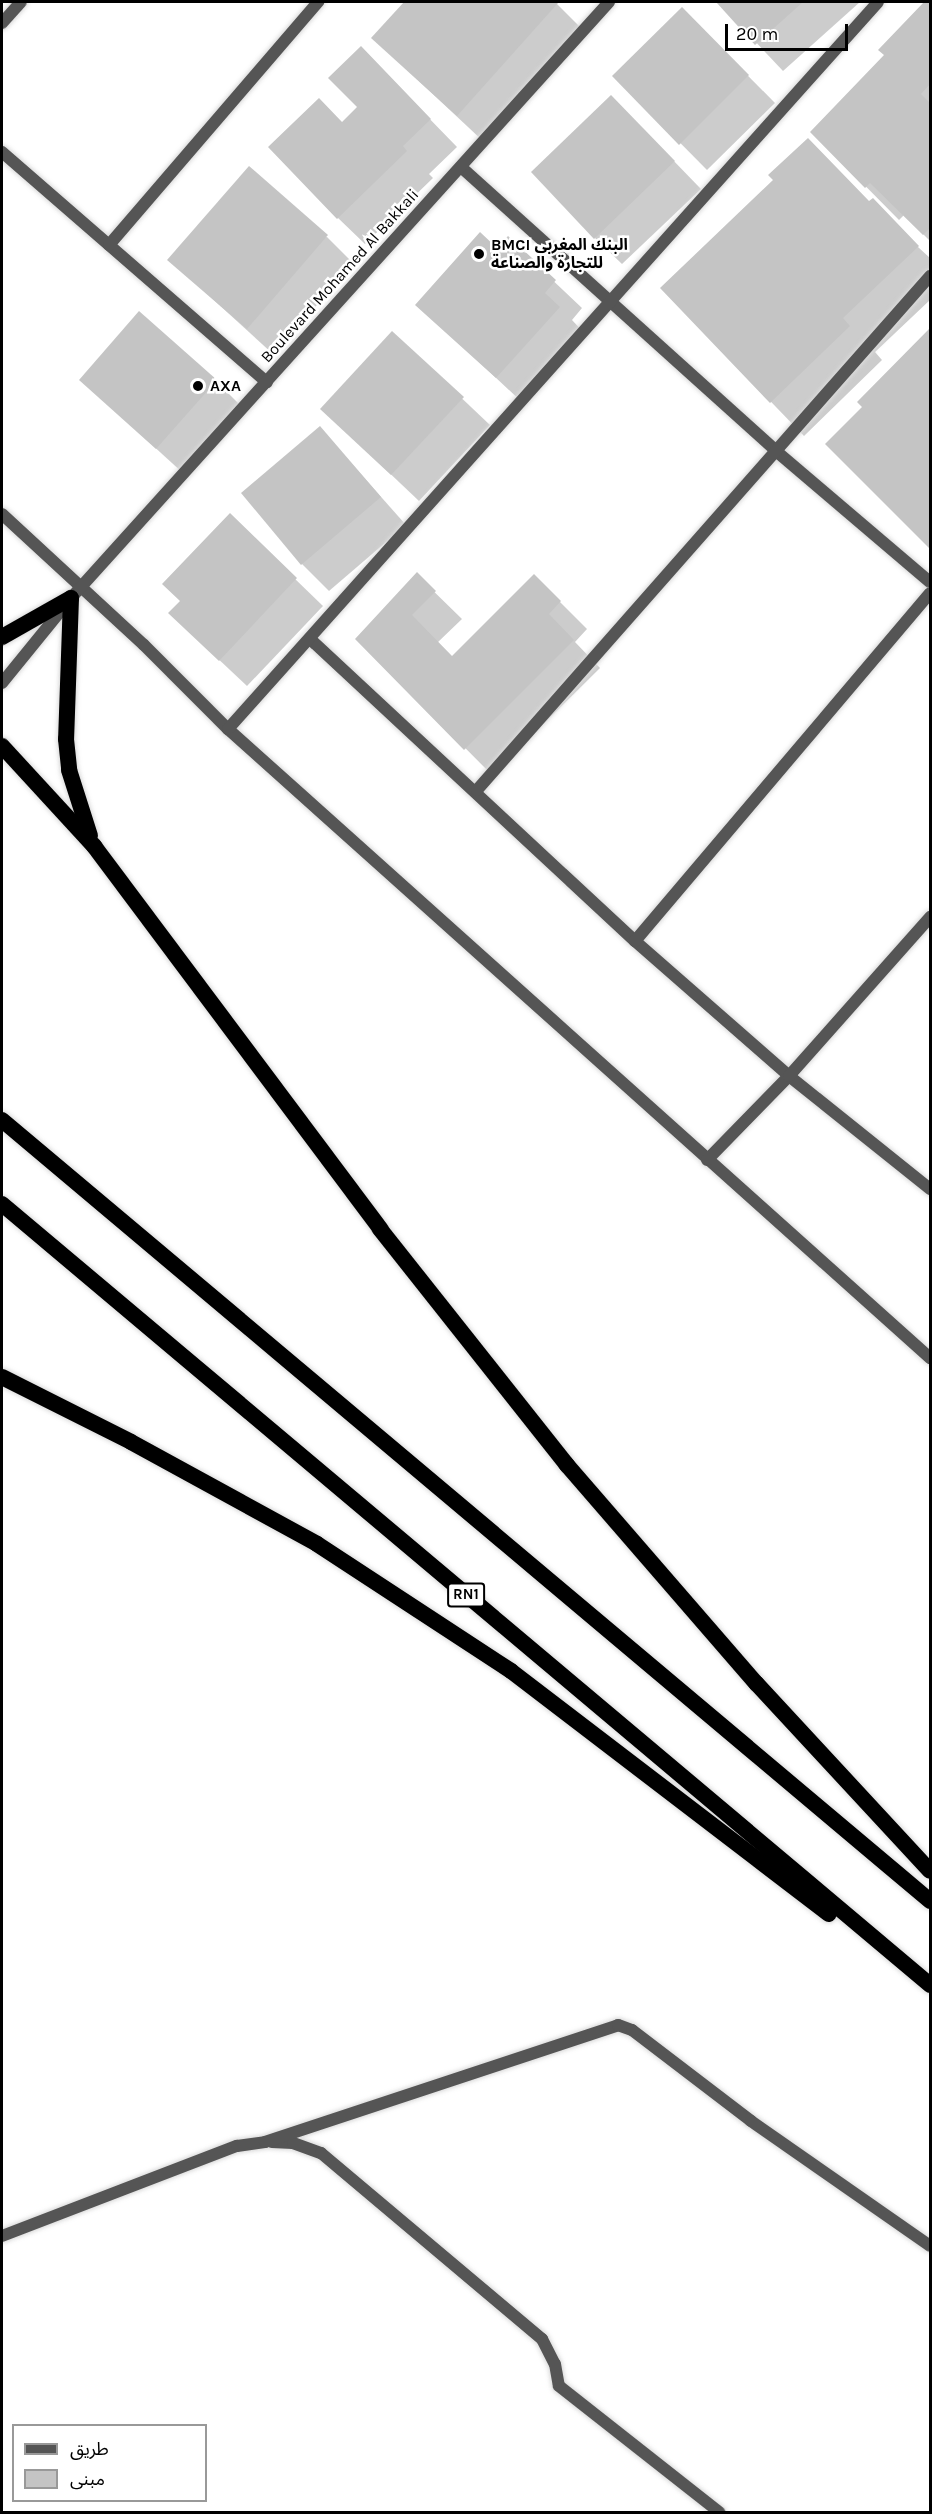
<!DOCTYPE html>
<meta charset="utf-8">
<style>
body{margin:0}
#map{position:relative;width:932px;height:2514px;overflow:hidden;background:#fff;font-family:Karla,"Noto Sans Arabic",sans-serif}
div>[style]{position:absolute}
.shadow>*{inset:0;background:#0003}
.building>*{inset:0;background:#c4c4c4}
.roads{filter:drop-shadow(0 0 2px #dbdbdb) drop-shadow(0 0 2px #dbdbdb)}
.service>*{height:12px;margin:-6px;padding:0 6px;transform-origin:6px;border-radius:6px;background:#555}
.minor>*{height:12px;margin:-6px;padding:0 6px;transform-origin:6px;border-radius:6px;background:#555}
.tertiary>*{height:12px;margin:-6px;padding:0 6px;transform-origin:6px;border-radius:6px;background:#555}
.trunk>*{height:16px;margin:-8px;padding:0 8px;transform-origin:8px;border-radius:8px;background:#000}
.dots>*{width:16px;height:16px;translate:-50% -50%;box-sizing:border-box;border:3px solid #fff;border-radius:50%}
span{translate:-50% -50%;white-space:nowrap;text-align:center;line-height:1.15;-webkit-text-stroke:5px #fff;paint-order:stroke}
.shield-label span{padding:2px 4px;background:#fff;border:2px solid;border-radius:4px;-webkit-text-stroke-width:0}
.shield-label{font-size:15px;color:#000;font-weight:700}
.poi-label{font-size:16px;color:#000;font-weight:700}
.left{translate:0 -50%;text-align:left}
.street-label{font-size:16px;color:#000}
.frame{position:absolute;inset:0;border:3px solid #000;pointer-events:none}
.legend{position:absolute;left:12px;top:2424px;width:195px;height:78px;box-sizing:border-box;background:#fff;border:2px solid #999;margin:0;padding:8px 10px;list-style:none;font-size:18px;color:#000}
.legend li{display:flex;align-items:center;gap:12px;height:30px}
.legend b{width:30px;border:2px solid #999}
.scale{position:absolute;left:725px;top:24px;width:123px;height:27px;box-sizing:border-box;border:3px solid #000;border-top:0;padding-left:8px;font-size:18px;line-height:21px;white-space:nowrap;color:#000;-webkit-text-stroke:4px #fff;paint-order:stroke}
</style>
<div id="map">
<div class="shadow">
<div style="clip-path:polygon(407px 2px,555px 2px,584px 31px,484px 142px,373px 38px)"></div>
<div style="clip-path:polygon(718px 2px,860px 2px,783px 71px)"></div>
<div style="clip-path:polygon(927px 2px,930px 2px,930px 241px,904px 215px,899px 220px,812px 132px,886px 55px,880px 50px)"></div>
<div style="clip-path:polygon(682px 9px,775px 103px,707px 170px,614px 76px)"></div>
<div style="clip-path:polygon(387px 75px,457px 147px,429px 174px,433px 178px,365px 244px,338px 218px,342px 124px)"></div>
<div style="clip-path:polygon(638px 124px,701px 189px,622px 264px,595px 238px)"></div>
<div style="clip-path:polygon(775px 180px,870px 203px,930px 258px,930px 300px,875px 352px,882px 360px,804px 436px,662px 289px)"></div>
<div style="clip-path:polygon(327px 237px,353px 263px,274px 355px,170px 260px)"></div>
<div style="clip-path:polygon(508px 238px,582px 308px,572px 320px,586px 335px,524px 404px,417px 304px,497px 250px)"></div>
<div style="clip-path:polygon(930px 330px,930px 547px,827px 444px,864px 408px,859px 402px)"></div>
<div style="clip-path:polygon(393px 333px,490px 425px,419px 501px,322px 409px)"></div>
<div style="clip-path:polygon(81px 380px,216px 381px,243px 408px,184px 474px)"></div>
<div style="clip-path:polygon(320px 428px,406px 525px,329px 591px,302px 564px)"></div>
<div style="clip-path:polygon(230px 516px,323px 606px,247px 686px,197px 639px,181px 602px)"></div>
<div style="clip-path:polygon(417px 575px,462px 619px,437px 643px,452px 658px,534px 576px,587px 629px,575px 642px,600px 668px,492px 775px,357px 639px)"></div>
</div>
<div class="building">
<div style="clip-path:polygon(404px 2px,557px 2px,558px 3px,457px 116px,371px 38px)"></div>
<div style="clip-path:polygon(716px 2px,803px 2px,755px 45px)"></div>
<div style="clip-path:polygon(924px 2px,930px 2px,930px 84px,921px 94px,930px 103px,930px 228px,923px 235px,870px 183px,865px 188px,810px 132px,884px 55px,878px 50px)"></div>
<div style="clip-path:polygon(682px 7px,749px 75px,679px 145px,612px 76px)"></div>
<div style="clip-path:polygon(361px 46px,431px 119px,403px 146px,407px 151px,337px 219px,268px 147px,319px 98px,342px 122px,357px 107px,328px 78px)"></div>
<div style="clip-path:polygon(611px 95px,675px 161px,594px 239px,531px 172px)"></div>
<div style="clip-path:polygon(808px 138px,869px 201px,873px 198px,919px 246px,843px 318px,850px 326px,770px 403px,660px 288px,773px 180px,768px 175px)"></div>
<div style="clip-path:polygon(249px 166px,328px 235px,247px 329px,167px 260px)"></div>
<div style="clip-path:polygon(480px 232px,497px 248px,508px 236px,556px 280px,545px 293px,560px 307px,496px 378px,415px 305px)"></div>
<div style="clip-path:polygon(139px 311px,217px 380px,156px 449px,79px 380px)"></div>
<div style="clip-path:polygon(930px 328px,930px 549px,825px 444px,862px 407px,857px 402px)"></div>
<div style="clip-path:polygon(392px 331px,464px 397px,391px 475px,320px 409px)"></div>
<div style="clip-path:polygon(320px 426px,381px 497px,301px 565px,241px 493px)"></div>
<div style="clip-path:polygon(230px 513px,297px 578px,219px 661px,168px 613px,180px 601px,162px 584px)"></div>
<div style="clip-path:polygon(417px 572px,436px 591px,412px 615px,452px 656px,534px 574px,561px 601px,549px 614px,574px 640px,464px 750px,355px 639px)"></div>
</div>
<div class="roads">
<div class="service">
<div style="left:272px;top:2142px;width:21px;rotate:3deg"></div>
<div style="left:293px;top:2143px;width:30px;rotate:20deg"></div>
<div style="left:321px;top:2153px;width:289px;rotate:40.1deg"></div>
<div style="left:542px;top:2339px;width:28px;rotate:63deg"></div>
<div style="left:555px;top:2364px;width:22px;rotate:80deg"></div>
<div style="left:559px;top:2386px;width:204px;rotate:38.2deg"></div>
<div style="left:2px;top:2236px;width:252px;rotate:-21deg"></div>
<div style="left:237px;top:2146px;width:28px;rotate:-8deg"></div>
<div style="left:265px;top:2142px;width:372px;rotate:-18.3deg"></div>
<div style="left:618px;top:2025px;width:15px;rotate:20deg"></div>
<div style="left:632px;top:2030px;width:150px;rotate:37.4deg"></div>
<div style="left:751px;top:2121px;width:218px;rotate:34.9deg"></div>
</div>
<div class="minor">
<div style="left:2px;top:23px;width:28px;rotate:-48deg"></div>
<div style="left:2px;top:152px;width:351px;rotate:41deg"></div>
<div style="left:461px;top:167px;width:424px;rotate:42deg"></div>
<div style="left:776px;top:451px;width:202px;rotate:40.4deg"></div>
<div style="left:109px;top:245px;width:321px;rotate:-49.3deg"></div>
<div style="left:2px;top:514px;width:193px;rotate:42.7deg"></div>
<div style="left:144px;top:645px;width:119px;rotate:45deg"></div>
<div style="left:228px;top:729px;width:943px;rotate:41.86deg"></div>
<div style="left:310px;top:639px;width:444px;rotate:42.9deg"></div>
<div style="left:635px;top:941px;width:205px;rotate:41.2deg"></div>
<div style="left:789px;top:1076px;width:181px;rotate:38.7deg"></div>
<div style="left:228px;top:729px;width:975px;rotate:-48.2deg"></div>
<div style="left:477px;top:790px;width:685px;rotate:-48.61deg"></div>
<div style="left:635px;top:941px;width:456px;rotate:-49.7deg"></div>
<div style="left:707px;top:1160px;width:117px;rotate:-45.7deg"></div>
<div style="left:789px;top:1076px;width:213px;rotate:-48.4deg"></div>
</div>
<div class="tertiary">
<div style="left:2px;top:683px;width:109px;rotate:-50.9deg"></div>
<div style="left:71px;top:598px;width:803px;rotate:-47.93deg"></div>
</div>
<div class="trunk">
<div style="left:71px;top:598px;width:141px;rotate:92deg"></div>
<div style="left:66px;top:739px;width:31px;rotate:84deg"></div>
<div style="left:69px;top:770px;width:69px;rotate:72.3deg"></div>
<div style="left:2px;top:637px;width:79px;rotate:-29.5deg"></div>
<div style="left:2px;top:746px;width:136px;rotate:47.4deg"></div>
<div style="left:94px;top:846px;width:478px;rotate:53.2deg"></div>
<div style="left:380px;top:1229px;width:301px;rotate:51.6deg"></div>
<div style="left:567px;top:1465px;width:289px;rotate:49.1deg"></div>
<div style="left:756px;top:1683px;width:256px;rotate:47.2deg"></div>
<div style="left:2px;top:1120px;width:1213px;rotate:40.08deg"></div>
<div style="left:2px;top:1204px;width:1213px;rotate:40.08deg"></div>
<div style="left:2px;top:1377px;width:144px;rotate:26.7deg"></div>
<div style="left:131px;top:1442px;width:212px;rotate:28.7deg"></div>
<div style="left:317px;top:1544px;width:232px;rotate:33.2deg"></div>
<div style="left:511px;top:1671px;width:400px;rotate:37.4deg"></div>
</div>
</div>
<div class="dots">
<div style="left:479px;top:254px;background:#000"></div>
<div style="left:198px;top:386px;background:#000"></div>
</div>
<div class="shield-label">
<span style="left:466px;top:1595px">RN1</span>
</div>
<div class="poi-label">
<span class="left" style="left:491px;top:254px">BMCI البنك المغربي<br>للتجارة والصناعة</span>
<span class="left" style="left:210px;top:386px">AXA</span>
</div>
<div class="street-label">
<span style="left:340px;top:276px;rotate:-48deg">Boulevard Mohamed Al Bakkali</span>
</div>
<div class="frame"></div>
<ul class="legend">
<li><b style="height:8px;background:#555"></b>طريق</li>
<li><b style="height:16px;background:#c4c4c4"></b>مبنى</li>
</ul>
<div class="scale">20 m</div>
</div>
